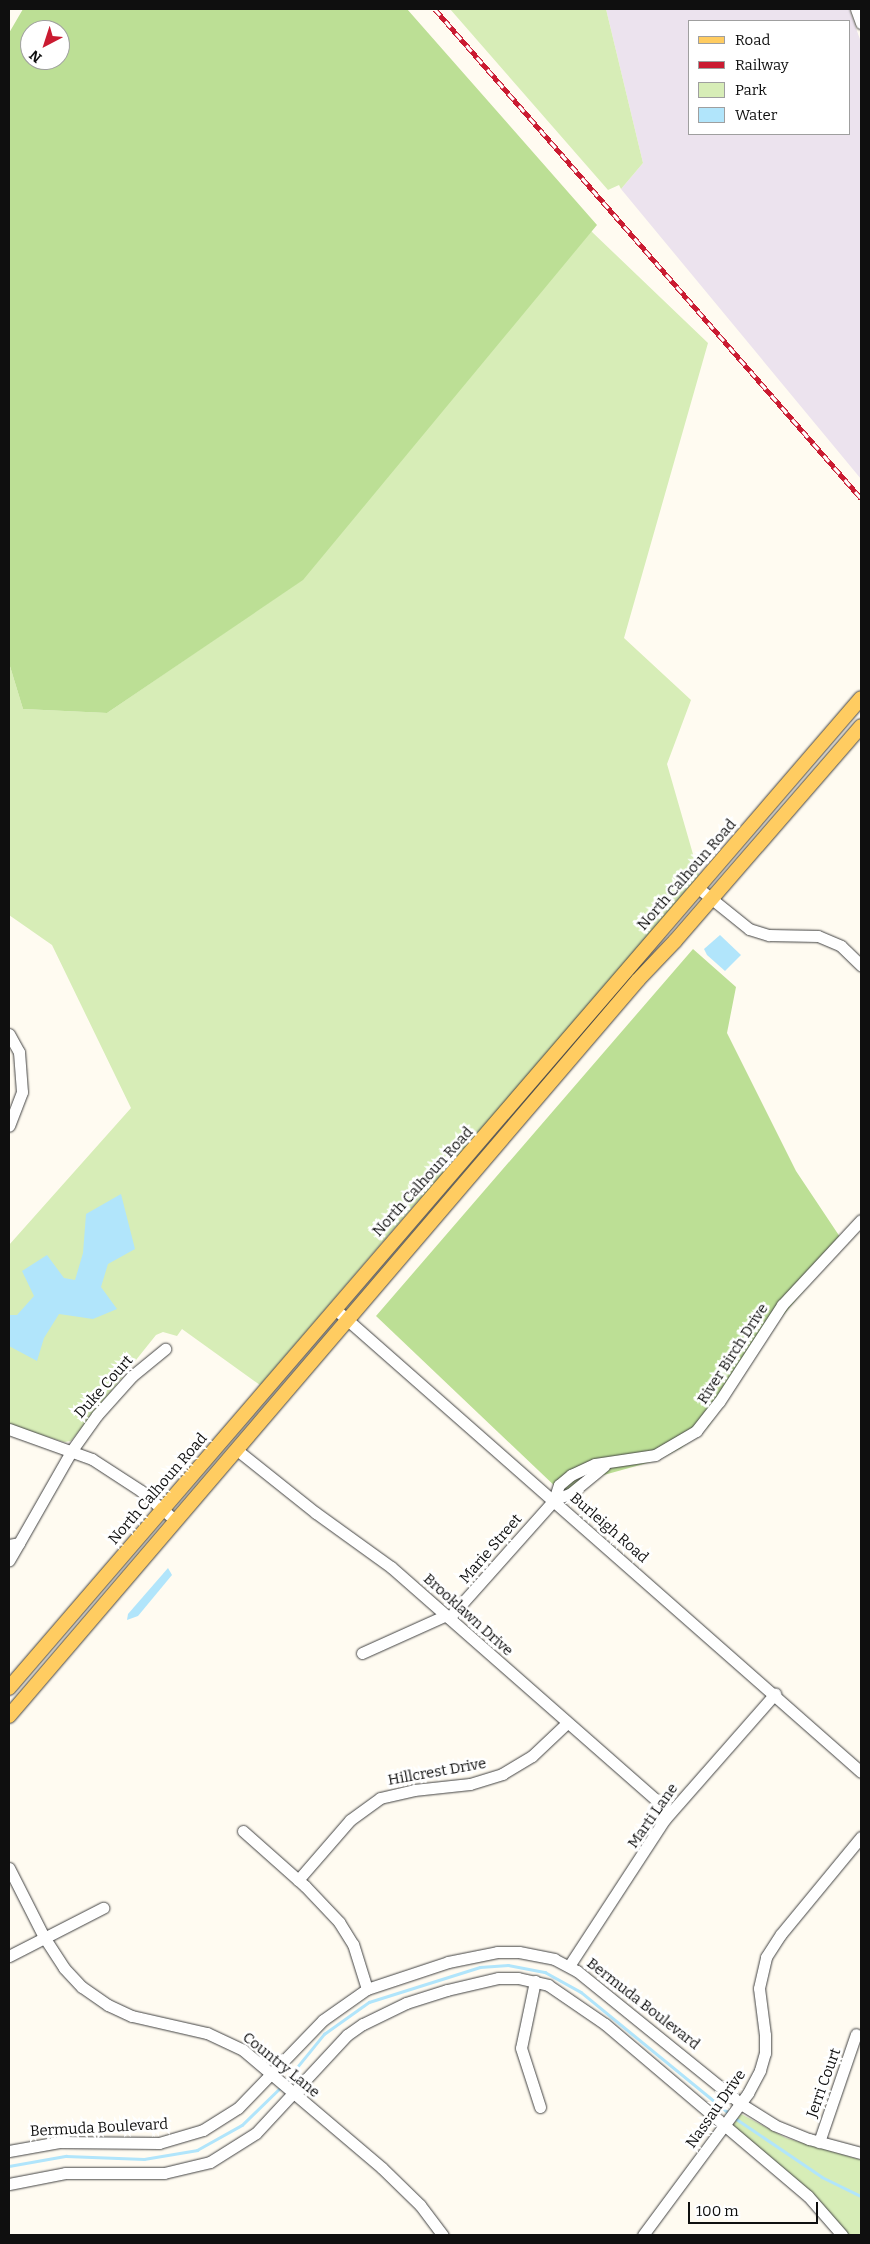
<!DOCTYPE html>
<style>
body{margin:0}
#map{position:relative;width:870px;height:2244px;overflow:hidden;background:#fffbf1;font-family:Bitter,serif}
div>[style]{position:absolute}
.industrial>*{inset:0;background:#ece3ee}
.green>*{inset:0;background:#d7edb7}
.forest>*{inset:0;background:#bcdf95}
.water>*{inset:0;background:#b1e5fb}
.stream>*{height:2.5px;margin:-1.25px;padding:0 1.25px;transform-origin:1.25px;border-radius:1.25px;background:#b1e5fb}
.roads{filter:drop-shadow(0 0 1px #424242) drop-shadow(0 0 1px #424242)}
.minor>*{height:11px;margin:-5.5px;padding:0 5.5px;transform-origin:5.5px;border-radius:5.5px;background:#fff}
.major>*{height:14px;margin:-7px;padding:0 7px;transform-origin:7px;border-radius:7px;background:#ffcc61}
.rail>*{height:4.5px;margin-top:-2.25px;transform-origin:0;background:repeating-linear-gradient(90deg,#fff 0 8px,#ca1b31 0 16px);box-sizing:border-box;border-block:1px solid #ca1b31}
span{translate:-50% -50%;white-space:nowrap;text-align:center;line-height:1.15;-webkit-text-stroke:5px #fff;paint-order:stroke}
.street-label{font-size:15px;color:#0f0f0f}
.frame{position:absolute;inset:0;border:10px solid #0f0f0f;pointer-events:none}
.legend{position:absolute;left:688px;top:20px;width:162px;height:115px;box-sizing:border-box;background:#fff;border:1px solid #9f9f9f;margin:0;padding:6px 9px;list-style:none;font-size:15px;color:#0f0f0f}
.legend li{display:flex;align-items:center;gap:10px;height:25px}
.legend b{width:25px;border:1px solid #9f9f9f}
.north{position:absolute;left:20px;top:20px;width:50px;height:50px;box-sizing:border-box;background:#fff;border:1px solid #9f9f9f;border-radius:50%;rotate:220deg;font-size:14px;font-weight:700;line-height:20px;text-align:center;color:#0f0f0f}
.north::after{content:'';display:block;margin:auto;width:18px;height:22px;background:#ca1b31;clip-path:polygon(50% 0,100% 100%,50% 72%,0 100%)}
.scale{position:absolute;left:688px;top:2202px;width:130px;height:22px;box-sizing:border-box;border:2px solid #0f0f0f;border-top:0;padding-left:6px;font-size:15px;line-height:18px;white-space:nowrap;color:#0f0f0f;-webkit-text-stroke:4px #fff;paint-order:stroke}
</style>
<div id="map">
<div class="industrial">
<div style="clip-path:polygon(evenodd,606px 9px,849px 9px,861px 42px,861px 479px,621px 189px,643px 163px,606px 9px,689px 21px,849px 21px,849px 134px,689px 134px,689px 21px)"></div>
</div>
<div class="green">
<div style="clip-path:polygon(450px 9px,606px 9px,643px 163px,621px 189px,619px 185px,608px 190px)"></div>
<div style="clip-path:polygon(591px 231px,708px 343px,624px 638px,691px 700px,667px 764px,699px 875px,455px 1164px,417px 1202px,260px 1385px,182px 1329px,177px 1336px,163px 1332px,156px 1335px,71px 1441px,64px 1442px,9px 1425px,9px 1245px,131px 1108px,52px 945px,9px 915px,9px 663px,23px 709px,107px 713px,302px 580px)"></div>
<div style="clip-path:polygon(741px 2114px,786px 2138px,861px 2160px,861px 2235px,847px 2235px,731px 2127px)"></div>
</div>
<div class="forest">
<div style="clip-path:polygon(evenodd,23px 9px,407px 9px,597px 225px,303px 580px,107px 713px,23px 709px,9px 663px,9px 33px,23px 9px,30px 30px,60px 30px,60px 60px,30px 60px,30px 30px)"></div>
<div style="clip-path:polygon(693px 949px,736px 987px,727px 1033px,796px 1171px,844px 1243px,775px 1325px,708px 1427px,681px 1448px,658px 1460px,593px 1478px,577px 1493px,575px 1501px,579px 1509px,376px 1316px)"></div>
</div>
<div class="water">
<div style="clip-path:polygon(720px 935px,741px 955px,725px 971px,707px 955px,704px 949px)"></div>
<div style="clip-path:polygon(121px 1194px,135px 1249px,108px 1264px,101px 1287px,117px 1309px,93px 1319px,59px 1314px,44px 1338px,37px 1361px,9px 1346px,9px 1315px,17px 1315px,34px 1296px,22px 1271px,47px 1255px,64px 1278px,75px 1280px,83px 1253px,86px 1214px)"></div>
<div style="clip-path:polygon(168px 1568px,172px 1575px,138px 1616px,127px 1620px,128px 1614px)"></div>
</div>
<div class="stream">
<div style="left:285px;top:2082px;width:62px;rotate:-50.9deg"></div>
<div style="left:324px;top:2034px;width:55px;rotate:-35.4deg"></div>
<div style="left:369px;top:2002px;width:116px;rotate:-17.5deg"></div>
<div style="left:480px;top:1967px;width:28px;rotate:-4deg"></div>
<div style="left:508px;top:1965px;width:38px;rotate:11deg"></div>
<div style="left:545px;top:1972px;width:41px;rotate:29.1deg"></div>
<div style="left:581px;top:1992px;width:191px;rotate:39.3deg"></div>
<div style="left:735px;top:2118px;width:105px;rotate:34.1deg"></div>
<div style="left:822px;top:2177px;width:43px;rotate:26deg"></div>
<div style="left:9px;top:2166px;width:58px;rotate:-10deg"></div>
<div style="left:66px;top:2156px;width:78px;rotate:2.2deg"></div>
<div style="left:144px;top:2159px;width:54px;rotate:-9.6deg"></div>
<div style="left:197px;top:2150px;width:51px;rotate:-29.1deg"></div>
<div style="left:242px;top:2125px;width:56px;rotate:-44.3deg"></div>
</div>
<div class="roads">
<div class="minor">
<div style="left:856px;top:9px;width:15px;rotate:70deg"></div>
<div style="left:697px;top:887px;width:67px;rotate:38.9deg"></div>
<div style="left:749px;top:929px;width:21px;rotate:17deg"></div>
<div style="left:769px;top:935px;width:49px;rotate:1.2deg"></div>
<div style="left:818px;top:936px;width:25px;rotate:23deg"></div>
<div style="left:841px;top:946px;width:28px;rotate:44deg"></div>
<div style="left:9px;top:1034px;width:21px;rotate:61deg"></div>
<div style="left:19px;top:1052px;width:40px;rotate:85.7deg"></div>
<div style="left:22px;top:1092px;width:36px;rotate:111deg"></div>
<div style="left:334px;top:1308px;width:702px;rotate:41.36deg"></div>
<div style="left:9px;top:1429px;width:88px;rotate:19.9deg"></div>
<div style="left:92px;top:1459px;width:59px;rotate:33.1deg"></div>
<div style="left:141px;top:1491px;width:46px;rotate:40.6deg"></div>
<div style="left:237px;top:1450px;width:101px;rotate:38.6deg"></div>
<div style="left:316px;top:1513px;width:92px;rotate:35.8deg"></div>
<div style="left:391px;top:1567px;width:371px;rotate:41.3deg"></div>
<div style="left:554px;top:1500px;width:18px;rotate:-22deg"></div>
<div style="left:571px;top:1493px;width:43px;rotate:-39.3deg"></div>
<div style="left:19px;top:1543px;width:107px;rotate:-60.3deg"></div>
<div style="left:72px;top:1450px;width:43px;rotate:-54.5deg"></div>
<div style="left:97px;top:1415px;width:52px;rotate:-48.1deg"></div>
<div style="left:132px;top:1376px;width:43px;rotate:-39.3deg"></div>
<div style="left:9px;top:1545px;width:10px;rotate:-11deg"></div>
<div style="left:19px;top:1543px;width:20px;rotate:120deg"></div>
<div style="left:449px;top:1618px;width:158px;rotate:-48.3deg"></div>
<div style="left:554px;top:1500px;width:16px;rotate:-72deg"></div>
<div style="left:559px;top:1485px;width:16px;rotate:-40deg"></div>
<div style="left:571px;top:1475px;width:26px;rotate:-25deg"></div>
<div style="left:595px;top:1464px;width:61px;rotate:-8.5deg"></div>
<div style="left:655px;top:1455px;width:48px;rotate:-30.3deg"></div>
<div style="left:696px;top:1431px;width:37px;rotate:-52deg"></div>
<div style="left:719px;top:1402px;width:116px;rotate:-57deg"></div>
<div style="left:782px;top:1305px;width:116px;rotate:-47.1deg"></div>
<div style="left:362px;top:1653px;width:92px;rotate:-24.3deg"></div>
<div style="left:243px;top:1831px;width:83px;rotate:41.6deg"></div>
<div style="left:305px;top:1886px;width:50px;rotate:46.6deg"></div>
<div style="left:339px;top:1922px;width:26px;rotate:58deg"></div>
<div style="left:353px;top:1944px;width:47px;rotate:72.7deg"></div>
<div style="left:9px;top:1868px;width:77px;rotate:63.1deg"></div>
<div style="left:44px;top:1937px;width:37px;rotate:57deg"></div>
<div style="left:64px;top:1968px;width:26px;rotate:47deg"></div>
<div style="left:82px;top:1987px;width:32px;rotate:35deg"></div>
<div style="left:108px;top:2005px;width:26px;rotate:25deg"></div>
<div style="left:132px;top:2016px;width:77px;rotate:12.8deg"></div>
<div style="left:207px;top:2033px;width:40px;rotate:25deg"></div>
<div style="left:243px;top:2050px;width:182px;rotate:40.3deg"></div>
<div style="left:382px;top:2168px;width:53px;rotate:44.2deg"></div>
<div style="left:420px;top:2205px;width:38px;rotate:53deg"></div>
<div style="left:298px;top:1880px;width:79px;rotate:-49.1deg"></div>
<div style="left:350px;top:1820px;width:37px;rotate:-36deg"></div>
<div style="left:380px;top:1798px;width:35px;rotate:-13deg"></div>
<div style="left:414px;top:1790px;width:56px;rotate:-6.1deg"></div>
<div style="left:470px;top:1784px;width:34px;rotate:-17deg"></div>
<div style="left:502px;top:1774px;width:35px;rotate:-31deg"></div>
<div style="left:532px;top:1756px;width:48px;rotate:-43.3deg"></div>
<div style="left:9px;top:1956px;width:106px;rotate:-27.1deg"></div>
<div style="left:569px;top:1966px;width:176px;rotate:-56.9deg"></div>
<div style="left:665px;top:1819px;width:167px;rotate:-48.7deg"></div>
<div style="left:535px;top:1981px;width:68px;rotate:101.8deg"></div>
<div style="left:521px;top:2048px;width:62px;rotate:72.1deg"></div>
<div style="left:819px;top:2142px;width:114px;rotate:-71.1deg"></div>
<div style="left:9px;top:2151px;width:51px;rotate:-10.2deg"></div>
<div style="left:59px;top:2142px;width:100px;rotate:0.6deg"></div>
<div style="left:159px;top:2143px;width:46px;rotate:-16.5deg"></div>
<div style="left:203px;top:2130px;width:41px;rotate:-32.2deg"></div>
<div style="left:238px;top:2108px;width:122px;rotate:-46deg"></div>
<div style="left:323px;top:2020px;width:54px;rotate:-35.2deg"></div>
<div style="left:367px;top:1989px;width:85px;rotate:-18.4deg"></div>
<div style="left:448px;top:1962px;width:50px;rotate:-11.5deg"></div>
<div style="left:497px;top:1952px;width:22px"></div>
<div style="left:519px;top:1952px;width:36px;rotate:11deg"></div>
<div style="left:554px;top:1959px;width:26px;rotate:28deg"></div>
<div style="left:577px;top:1971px;width:211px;rotate:39deg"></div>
<div style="left:741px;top:2104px;width:39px;rotate:32deg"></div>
<div style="left:774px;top:2125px;width:38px;rotate:22deg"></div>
<div style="left:809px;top:2139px;width:54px;rotate:15.1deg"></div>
<div style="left:9px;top:2184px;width:57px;rotate:-11.1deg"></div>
<div style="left:65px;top:2173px;width:99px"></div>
<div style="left:164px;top:2173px;width:47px;rotate:-13.4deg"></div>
<div style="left:210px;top:2162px;width:54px;rotate:-32.2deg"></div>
<div style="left:256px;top:2133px;width:134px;rotate:-47.1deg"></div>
<div style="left:347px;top:2035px;width:19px;rotate:-35deg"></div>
<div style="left:363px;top:2024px;width:48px;rotate:-26deg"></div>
<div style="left:406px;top:2003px;width:43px;rotate:-17.6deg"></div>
<div style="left:447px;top:1990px;width:52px;rotate:-13.2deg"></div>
<div style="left:498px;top:1978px;width:20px"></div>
<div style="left:518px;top:1978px;width:31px;rotate:13deg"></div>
<div style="left:548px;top:1985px;width:69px;rotate:34.4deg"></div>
<div style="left:605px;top:2024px;width:266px;rotate:40.3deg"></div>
<div style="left:808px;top:2196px;width:52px;rotate:48.9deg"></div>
<div style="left:643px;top:2235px;width:177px;rotate:-53.5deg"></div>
<div style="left:748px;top:2093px;width:26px;rotate:-62deg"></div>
<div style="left:760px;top:2070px;width:18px;rotate:-74deg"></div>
<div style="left:765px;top:2053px;width:18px;rotate:-90deg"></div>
<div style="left:765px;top:2035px;width:47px;rotate:-97.3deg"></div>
<div style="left:759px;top:1988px;width:32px;rotate:-77deg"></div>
<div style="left:766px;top:1957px;width:27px;rotate:-57deg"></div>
<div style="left:781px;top:1934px;width:126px;rotate:-50.5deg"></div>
</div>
<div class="major">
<div style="left:9px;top:1688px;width:1306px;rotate:-49.28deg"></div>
<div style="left:9px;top:1716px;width:968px;rotate:-49.48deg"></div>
<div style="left:638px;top:980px;width:54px;rotate:-46.5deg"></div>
<div style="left:675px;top:941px;width:284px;rotate:-49.1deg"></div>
</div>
</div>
<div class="rail">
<div style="left:435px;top:9px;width:649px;rotate:48.94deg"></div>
</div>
<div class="street-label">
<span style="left:687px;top:875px;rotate:-49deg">North Calhoun Road</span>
<span style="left:423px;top:1182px;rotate:-48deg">North Calhoun Road</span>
<span style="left:733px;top:1354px;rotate:-57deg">River Birch Drive</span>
<span style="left:104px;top:1387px;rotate:-48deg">Duke Court</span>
<span style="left:158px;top:1489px;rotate:-49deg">North Calhoun Road</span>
<span style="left:609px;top:1528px;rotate:41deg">Burleigh Road</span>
<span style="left:491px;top:1549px;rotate:-49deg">Marie Street</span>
<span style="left:468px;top:1615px;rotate:42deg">Brooklawn Drive</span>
<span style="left:437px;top:1772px;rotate:-10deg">Hillcrest Drive</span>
<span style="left:653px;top:1816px;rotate:-55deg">Marti Lane</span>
<span style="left:643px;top:2004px;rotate:38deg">Bermuda Boulevard</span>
<span style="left:281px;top:2065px;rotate:39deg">Country Lane</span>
<span style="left:824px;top:2083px;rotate:-70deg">Jerri Court</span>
<span style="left:716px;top:2109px;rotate:-55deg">Nassau Drive</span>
<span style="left:99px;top:2128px;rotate:-3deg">Bermuda Boulevard</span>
</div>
<div class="frame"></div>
<ul class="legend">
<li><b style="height:6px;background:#ffcc61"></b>Road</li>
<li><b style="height:6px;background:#ca1b31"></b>Railway</li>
<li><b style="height:14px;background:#d7edb7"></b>Park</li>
<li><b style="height:14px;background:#b1e5fb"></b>Water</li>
</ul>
<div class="north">N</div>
<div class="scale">100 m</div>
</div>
